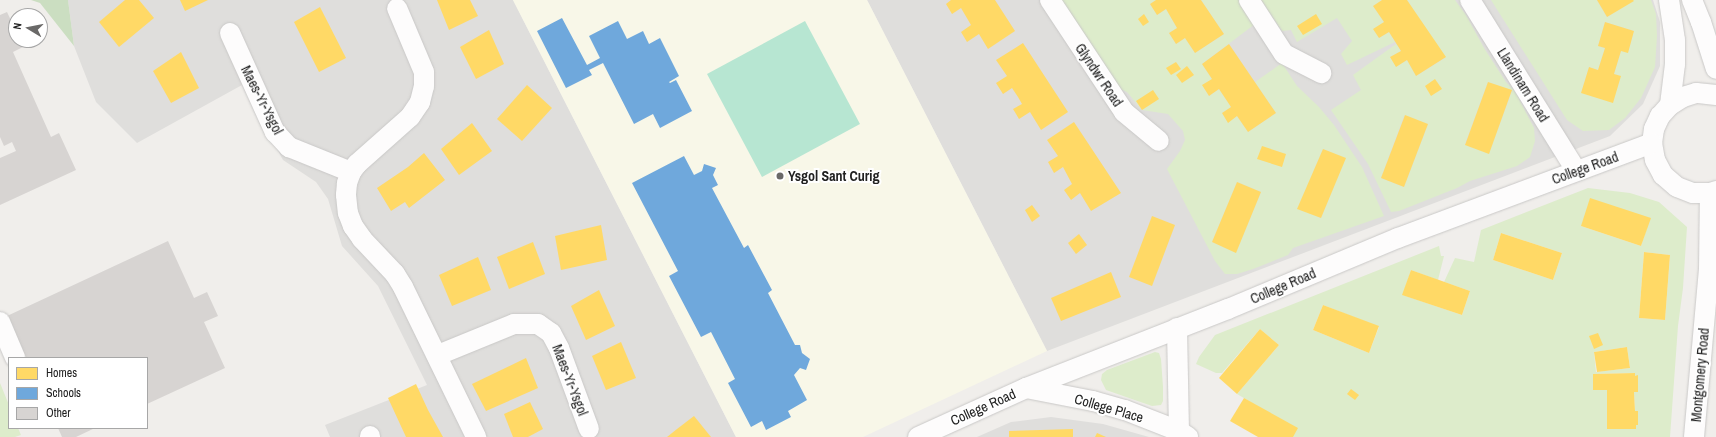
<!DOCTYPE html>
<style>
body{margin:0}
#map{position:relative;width:1716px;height:437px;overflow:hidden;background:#f0eeeb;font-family:"Archivo Narrow",sans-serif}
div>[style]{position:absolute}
.residential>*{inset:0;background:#dfdedc}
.education>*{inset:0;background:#f8f7e8}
.grass>*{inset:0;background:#ddeccb}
.forest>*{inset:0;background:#cbdec1}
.pitch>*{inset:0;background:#b7e6d2}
.homes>*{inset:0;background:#ffd966}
.schools>*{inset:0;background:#6fa8dc}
.building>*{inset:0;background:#d7d4d2}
.roads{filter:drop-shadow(0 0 1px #c9c8c7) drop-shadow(0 0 1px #c9c8c7)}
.minor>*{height:20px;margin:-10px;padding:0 10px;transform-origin:10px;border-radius:10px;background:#fdfcfc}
.dots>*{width:11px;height:11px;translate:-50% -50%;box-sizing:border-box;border:2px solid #fff;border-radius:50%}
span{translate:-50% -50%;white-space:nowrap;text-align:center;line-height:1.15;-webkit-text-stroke:4px #fff;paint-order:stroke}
.street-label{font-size:14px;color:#222}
.poi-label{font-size:14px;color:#222;font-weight:700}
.left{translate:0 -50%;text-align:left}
.legend{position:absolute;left:8px;top:357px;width:140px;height:72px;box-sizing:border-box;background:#fff;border:1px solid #a7a7a7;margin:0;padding:5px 7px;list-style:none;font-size:12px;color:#222}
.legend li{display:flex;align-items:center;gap:8px;height:20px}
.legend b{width:20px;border:1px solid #a7a7a7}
.north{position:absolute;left:8px;top:8px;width:40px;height:40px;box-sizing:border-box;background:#fff;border:1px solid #a7a7a7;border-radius:50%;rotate:280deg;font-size:11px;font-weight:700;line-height:16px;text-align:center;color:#222}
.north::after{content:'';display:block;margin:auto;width:14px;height:18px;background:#6a6968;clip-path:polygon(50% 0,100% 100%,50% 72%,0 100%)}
</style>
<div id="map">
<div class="residential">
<div style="clip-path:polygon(68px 0,513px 0,736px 437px,330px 437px,325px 425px,427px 385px,378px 286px,342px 246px,328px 199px,316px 182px,283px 160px,242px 85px,137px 143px,96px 102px,74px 46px)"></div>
<div style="clip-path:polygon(867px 0,1653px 0,1660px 22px,1660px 66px,1643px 104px,1610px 136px,1047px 351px)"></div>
<div style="clip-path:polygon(1051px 417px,1103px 424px,1149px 437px,977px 437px,1011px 422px)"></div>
</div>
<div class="education">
<div style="clip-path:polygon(513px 0,867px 0,1047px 351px,863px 437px,736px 437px)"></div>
</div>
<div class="grass">
<div style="clip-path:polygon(evenodd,1058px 0,1156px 0,1150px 4px,1157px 15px,1166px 9px,1177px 28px,1169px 33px,1176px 44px,1185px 38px,1195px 53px,1224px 34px,1201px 0,1241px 0,1255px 24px,1202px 64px,1212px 79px,1203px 86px,1209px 96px,1219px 89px,1231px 107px,1222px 113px,1228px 122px,1237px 116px,1248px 132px,1276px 113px,1255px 82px,1282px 63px,1297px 86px,1319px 107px,1334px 125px,1362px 167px,1384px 216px,1293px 248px,1288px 255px,1253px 269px,1237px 274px,1225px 274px,1215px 261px,1167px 169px,1180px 151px,1185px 140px,1183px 131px,1168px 114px,1142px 110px,1127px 92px,1113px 86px,1058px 0,1323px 149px,1345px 159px,1321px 218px,1298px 208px,1323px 149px,1058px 0,1237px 182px,1261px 192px,1236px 252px,1212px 242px,1237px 182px)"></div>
<div style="clip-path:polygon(1261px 0,1382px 0,1373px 6px,1384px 22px,1374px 30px,1379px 38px,1389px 32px,1395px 42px,1347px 65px,1341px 54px,1352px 41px,1337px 18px,1297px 42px,1291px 30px,1282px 31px)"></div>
<div style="clip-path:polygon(evenodd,1407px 0,1455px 0,1466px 15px,1484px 48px,1506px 82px,1515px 91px,1534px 128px,1535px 141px,1530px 157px,1517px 166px,1470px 181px,1457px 188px,1399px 211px,1391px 212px,1368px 164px,1331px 110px,1361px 90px,1353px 75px,1396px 44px,1401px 51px,1390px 57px,1397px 66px,1407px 60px,1416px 76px,1445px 58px,1407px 0,1488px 82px,1512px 91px,1489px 153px,1465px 144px,1488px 82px,1407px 0,1404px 116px,1428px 124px,1404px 187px,1381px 178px,1404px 116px)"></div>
<div style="clip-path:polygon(evenodd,1491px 0,1597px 0,1607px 17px,1633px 0,1651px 0,1656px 14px,1657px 36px,1655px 67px,1641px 98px,1625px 118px,1609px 130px,1583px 131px,1567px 120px,1491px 0,1605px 22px,1634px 31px,1628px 52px,1621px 51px,1614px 74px,1620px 76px,1581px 93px,1589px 67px,1598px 70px,1605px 48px,1598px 46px,1605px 22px)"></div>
<div style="clip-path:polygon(evenodd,1588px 188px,1630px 193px,1659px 202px,1687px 227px,1683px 288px,1678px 326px,1670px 437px,1293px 437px,1271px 414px,1237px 394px,1279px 345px,1260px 329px,1222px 373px,1216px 373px,1196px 364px,1199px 357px,1215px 335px,1439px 246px,1441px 256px,1444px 256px,1438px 280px,1411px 270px,1403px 295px,1462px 315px,1470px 291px,1444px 282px,1455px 258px,1474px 262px,1481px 230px,1588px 188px,1650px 218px,1641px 246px,1581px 226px,1650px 218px,1588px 188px,1501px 233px,1562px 253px,1553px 280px,1493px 260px,1501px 233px,1588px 188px,1644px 252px,1670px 255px,1665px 320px,1639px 318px,1644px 252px,1588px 188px,1323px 305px,1379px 327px,1369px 353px,1313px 330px,1323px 305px,1588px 188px,1627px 347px,1630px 368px,1596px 372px,1594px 352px,1627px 347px,1588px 188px,1635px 373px,1635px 376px,1638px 376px,1638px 391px,1634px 392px,1635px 411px,1638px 411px,1638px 425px,1636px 425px,1636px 429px,1607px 429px,1607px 390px,1593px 390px,1593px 374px,1635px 373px)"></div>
<div style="clip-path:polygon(1155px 352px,1159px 353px,1161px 359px,1163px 387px,1163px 401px,1161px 405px,1152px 406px,1106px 390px,1101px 380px,1102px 374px,1107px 370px)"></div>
<div style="clip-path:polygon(0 383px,9px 405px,9px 428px,18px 428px,21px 435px,15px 437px,0 437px)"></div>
</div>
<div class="forest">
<div style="clip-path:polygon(31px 0,68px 0,74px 46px,40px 3px)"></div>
</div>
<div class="pitch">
<div style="clip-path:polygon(805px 21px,860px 124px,762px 177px,707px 74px)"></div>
</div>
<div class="homes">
<div style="clip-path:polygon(125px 0,139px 0,154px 18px,119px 47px,99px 22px)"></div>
<div style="clip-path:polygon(180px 0,208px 0,185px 11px)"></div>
<div style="clip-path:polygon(437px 0,470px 0,478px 16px,449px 30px)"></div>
<div style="clip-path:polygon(951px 0,995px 0,1015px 31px,988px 49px,979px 34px,967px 42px,961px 32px,971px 25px,961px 8px,952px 14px,946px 4px)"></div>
<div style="clip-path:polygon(1156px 0,1201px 0,1224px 34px,1195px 53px,1185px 38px,1176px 44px,1169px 33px,1177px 28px,1166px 9px,1157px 15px,1150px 4px)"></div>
<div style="clip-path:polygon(1382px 0,1407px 0,1446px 57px,1416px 76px,1407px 60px,1396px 67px,1390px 57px,1401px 51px,1389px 32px,1379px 38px,1373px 29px,1384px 22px,1373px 6px)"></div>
<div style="clip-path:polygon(1597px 0,1633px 0,1634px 1px,1607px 17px)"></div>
<div style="clip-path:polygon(320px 7px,346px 58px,319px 72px,294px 22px)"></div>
<div style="clip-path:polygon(1144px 14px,1149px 22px,1143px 26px,1138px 19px)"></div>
<div style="clip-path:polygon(1316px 14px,1322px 24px,1303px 35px,1297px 26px)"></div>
<div style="clip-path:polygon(1605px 22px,1634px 31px,1628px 53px,1621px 51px,1614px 74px,1621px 76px,1613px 103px,1581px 93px,1589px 67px,1598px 70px,1605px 48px,1598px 46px)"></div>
<div style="clip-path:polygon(489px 30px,504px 64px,476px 79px,460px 47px)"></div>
<div style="clip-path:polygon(1023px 43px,1068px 112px,1041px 130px,1030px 112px,1019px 119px,1013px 109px,1022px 104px,1018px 97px,1012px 88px,1003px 94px,996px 83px,1007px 76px,996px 60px)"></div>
<div style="clip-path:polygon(1229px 44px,1276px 113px,1248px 132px,1237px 116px,1228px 123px,1222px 113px,1231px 107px,1219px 89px,1209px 96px,1202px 85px,1212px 79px,1202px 64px)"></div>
<div style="clip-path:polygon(181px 52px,199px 88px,171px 103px,153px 71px)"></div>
<div style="clip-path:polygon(1176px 62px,1181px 69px,1171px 75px,1166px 68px)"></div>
<div style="clip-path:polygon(1187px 66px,1194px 75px,1182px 83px,1176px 75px)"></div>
<div style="clip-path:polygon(1435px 79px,1442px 89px,1431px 96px,1425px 86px)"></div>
<div style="clip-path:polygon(1488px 82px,1512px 90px,1489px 154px,1465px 145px)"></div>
<div style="clip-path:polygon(527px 85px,552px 108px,522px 141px,497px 119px)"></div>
<div style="clip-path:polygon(1153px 90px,1159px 99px,1142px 110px,1136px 101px)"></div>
<div style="clip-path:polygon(1405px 115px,1428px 124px,1404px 187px,1381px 178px)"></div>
<div style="clip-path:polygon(1074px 122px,1121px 193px,1091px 211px,1080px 193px,1071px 200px,1064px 190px,1072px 184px,1063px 167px,1054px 173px,1048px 162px,1058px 156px,1047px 140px)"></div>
<div style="clip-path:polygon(472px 123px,492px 151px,459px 175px,441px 149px)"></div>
<div style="clip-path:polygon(1262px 146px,1286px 154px,1282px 167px,1257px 159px)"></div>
<div style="clip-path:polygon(1323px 149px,1346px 158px,1321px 218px,1297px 209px)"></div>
<div style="clip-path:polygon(424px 153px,445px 180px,409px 208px,405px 202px,391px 211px,377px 188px,408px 167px)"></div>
<div style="clip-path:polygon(1237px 182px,1261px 192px,1236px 253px,1212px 242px)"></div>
<div style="clip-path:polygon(1590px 198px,1651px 218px,1641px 246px,1581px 226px)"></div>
<div style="clip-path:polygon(1032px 205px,1040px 216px,1032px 222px,1025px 210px)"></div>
<div style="clip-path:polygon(1152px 216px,1175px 225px,1152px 286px,1129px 277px)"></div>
<div style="clip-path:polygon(601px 225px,607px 260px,561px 270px,555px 236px)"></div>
<div style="clip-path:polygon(1501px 233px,1562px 253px,1553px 280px,1493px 260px)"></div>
<div style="clip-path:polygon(1079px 234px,1087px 245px,1076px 254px,1068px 243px)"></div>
<div style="clip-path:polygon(533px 242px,545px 274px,509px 289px,497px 257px)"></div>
<div style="clip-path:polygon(1644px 252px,1670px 255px,1665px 320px,1639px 318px)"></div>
<div style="clip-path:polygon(478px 257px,491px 290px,452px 306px,439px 275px)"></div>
<div style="clip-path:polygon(1411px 270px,1470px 291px,1462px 315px,1402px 295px)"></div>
<div style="clip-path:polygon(1111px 272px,1121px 297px,1061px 321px,1051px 298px)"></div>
<div style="clip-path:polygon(599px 290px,615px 326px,586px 340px,571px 306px)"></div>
<div style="clip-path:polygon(1323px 305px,1379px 326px,1369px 353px,1313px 330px)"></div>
<div style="clip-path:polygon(1260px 329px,1279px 345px,1237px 394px,1219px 378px)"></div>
<div style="clip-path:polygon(1598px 333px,1603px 345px,1594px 349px,1589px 336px)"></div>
<div style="clip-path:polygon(621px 342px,636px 378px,606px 390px,592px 356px)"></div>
<div style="clip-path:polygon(1627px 347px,1630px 368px,1597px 372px,1594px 352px)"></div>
<div style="clip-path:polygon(526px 358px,538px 388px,486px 411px,472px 384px)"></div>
<div style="clip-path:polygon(1635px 373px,1635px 376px,1638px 375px,1638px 392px,1634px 392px,1635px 411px,1638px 411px,1638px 425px,1636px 425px,1636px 429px,1607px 429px,1607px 390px,1593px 390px,1593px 374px)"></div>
<div style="clip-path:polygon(416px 384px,428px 410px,443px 437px,406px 437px,388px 398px)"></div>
<div style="clip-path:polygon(1351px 389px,1359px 395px,1355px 400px,1347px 394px)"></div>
<div style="clip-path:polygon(1244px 398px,1298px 428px,1293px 437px,1258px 437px,1230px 421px)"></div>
<div style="clip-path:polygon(530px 402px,543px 429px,528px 437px,513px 437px,504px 414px)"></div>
<div style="clip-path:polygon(694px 416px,711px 437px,667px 437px,677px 429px)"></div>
<div style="clip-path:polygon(1073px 429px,1073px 437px,1009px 437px,1009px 431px)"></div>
<div style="clip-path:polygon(1097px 433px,1106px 437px,1095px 437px)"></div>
</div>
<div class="schools">
<div style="clip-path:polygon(562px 18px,587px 65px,600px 58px,589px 36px,618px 21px,627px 39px,643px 31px,649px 44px,660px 38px,679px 76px,669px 82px,670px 83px,676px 80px,692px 111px,660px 128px,653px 114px,634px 124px,603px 63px,589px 70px,592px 75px,566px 88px,537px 31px)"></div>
<div style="clip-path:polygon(684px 156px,694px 175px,702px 171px,704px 164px,716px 168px,713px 175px,718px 185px,712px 188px,744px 248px,748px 245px,772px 290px,768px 293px,795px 345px,800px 345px,802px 353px,810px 359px,806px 370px,800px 368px,794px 375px,807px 400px,788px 411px,791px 417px,766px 430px,762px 421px,751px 427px,728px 383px,735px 379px,711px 332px,701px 337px,669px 276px,678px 271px,632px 183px)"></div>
</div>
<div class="building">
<div style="clip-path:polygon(7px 12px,16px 31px,16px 40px,20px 40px,23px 47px,13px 52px,51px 137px,59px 133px,76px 170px,0 205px,0 158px,16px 151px,12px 142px,4px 146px,0 137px,0 15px)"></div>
<div style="clip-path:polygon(168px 241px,194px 298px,207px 292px,218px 316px,204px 322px,225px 368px,147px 404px,147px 358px,26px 358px,7px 316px)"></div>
<div style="clip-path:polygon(58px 428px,95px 428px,76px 437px,62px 437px)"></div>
</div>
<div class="roads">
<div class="minor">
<div style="left:1050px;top:0;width:134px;rotate:56.5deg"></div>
<div style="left:1124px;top:112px;width:45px;rotate:39.6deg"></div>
<div style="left:1249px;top:0;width:64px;rotate:57.1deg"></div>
<div style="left:1284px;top:54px;width:42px;rotate:27.2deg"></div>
<div style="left:1470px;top:0;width:200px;rotate:58.1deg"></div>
<div style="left:1669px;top:0;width:40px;rotate:81.5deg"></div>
<div style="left:1675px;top:40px;width:24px;rotate:90deg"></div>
<div style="left:1675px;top:64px;width:41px;rotate:97deg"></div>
<div style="left:1692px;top:0;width:24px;rotate:68deg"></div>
<div style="left:1701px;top:22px;width:49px;rotate:72.3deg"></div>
<div style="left:230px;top:33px;width:109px;rotate:65.6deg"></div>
<div style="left:275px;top:132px;width:21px;rotate:47deg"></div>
<div style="left:289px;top:147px;width:67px;rotate:22deg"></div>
<div style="left:351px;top:172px;width:12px;rotate:110deg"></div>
<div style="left:347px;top:183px;width:12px;rotate:95deg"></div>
<div style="left:346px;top:195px;width:18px;rotate:84deg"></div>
<div style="left:348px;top:213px;width:14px;rotate:69deg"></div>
<div style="left:353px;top:226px;width:16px;rotate:55deg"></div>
<div style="left:362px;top:239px;width:48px;rotate:46.7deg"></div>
<div style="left:395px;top:274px;width:15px;rotate:58deg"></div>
<div style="left:403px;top:287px;width:167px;rotate:64deg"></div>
<div style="left:1716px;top:95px;width:20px;rotate:-174deg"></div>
<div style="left:1696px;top:93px;width:14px;rotate:163deg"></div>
<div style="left:1683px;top:97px;width:15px;rotate:148deg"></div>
<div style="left:1670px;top:105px;width:15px;rotate:132deg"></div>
<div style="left:1660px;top:116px;width:14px;rotate:115deg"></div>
<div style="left:1654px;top:129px;width:14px;rotate:98deg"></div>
<div style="left:1652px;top:143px;width:17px;rotate:80deg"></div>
<div style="left:1655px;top:160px;width:17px;rotate:62deg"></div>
<div style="left:1663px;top:175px;width:18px;rotate:41deg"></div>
<div style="left:1677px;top:187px;width:17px;rotate:21deg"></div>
<div style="left:1693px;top:193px;width:17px"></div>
<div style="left:1710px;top:193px;width:6px;rotate:-18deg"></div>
<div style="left:351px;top:172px;width:10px;rotate:-53deg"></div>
<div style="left:357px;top:164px;width:71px;rotate:-41.6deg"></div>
<div style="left:410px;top:117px;width:18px;rotate:-56deg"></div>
<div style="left:420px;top:102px;width:16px;rotate:-76deg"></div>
<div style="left:424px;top:86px;width:14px;rotate:-90deg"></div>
<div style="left:424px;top:72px;width:69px;rotate:-112.9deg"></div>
<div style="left:0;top:322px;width:39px;rotate:67deg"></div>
<div style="left:1177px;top:328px;width:103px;rotate:88.9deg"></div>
<div style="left:438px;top:355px;width:82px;rotate:-22.2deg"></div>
<div style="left:514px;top:324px;width:24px"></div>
<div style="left:538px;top:324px;width:16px;rotate:35deg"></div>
<div style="left:551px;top:333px;width:17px;rotate:62deg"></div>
<div style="left:559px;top:348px;width:86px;rotate:69.7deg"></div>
<div style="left:1026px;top:388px;width:68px;rotate:11deg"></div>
<div style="left:1093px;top:401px;width:33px;rotate:16deg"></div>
<div style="left:1125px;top:410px;width:58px;rotate:21.3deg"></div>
<div style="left:1179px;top:431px;width:11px;rotate:34deg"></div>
<div style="left:370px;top:436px;width:1px;rotate:90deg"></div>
<div style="left:918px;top:437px;width:119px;rotate:-24.4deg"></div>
<div style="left:1026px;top:388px;width:217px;rotate:-21.4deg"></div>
<div style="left:1228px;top:309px;width:184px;rotate:-22.7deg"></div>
<div style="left:1398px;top:238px;width:271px;rotate:-20.5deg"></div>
<div style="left:1694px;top:437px;width:168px;rotate:-84.9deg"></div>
<div style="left:1709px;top:270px;width:77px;rotate:-89.3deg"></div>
</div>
</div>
<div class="dots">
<div style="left:780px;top:176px;background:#6a6968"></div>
</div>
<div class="street-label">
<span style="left:1099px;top:75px;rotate:56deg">Glyndwr Road</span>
<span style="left:1523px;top:85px;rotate:58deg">Llandinam Road</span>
<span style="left:262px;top:100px;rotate:63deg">Maes-Yr-Ysgol</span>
<span style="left:1585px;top:168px;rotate:-20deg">College Road</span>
<span style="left:1283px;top:286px;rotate:-23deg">College Road</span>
<span style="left:1700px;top:375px;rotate:-85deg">Montgomery Road</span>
<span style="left:570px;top:380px;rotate:69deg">Maes-Yr-Ysgol</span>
<span style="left:983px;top:407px;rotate:-24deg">College Road</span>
<span style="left:1109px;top:408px;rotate:16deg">College Place</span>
</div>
<div class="poi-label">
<span class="left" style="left:788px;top:176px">Ysgol Sant Curig</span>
</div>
<ul class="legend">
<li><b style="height:11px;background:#ffd966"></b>Homes</li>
<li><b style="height:11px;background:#6fa8dc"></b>Schools</li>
<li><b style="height:11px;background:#d7d4d2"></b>Other</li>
</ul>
<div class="north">N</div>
</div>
